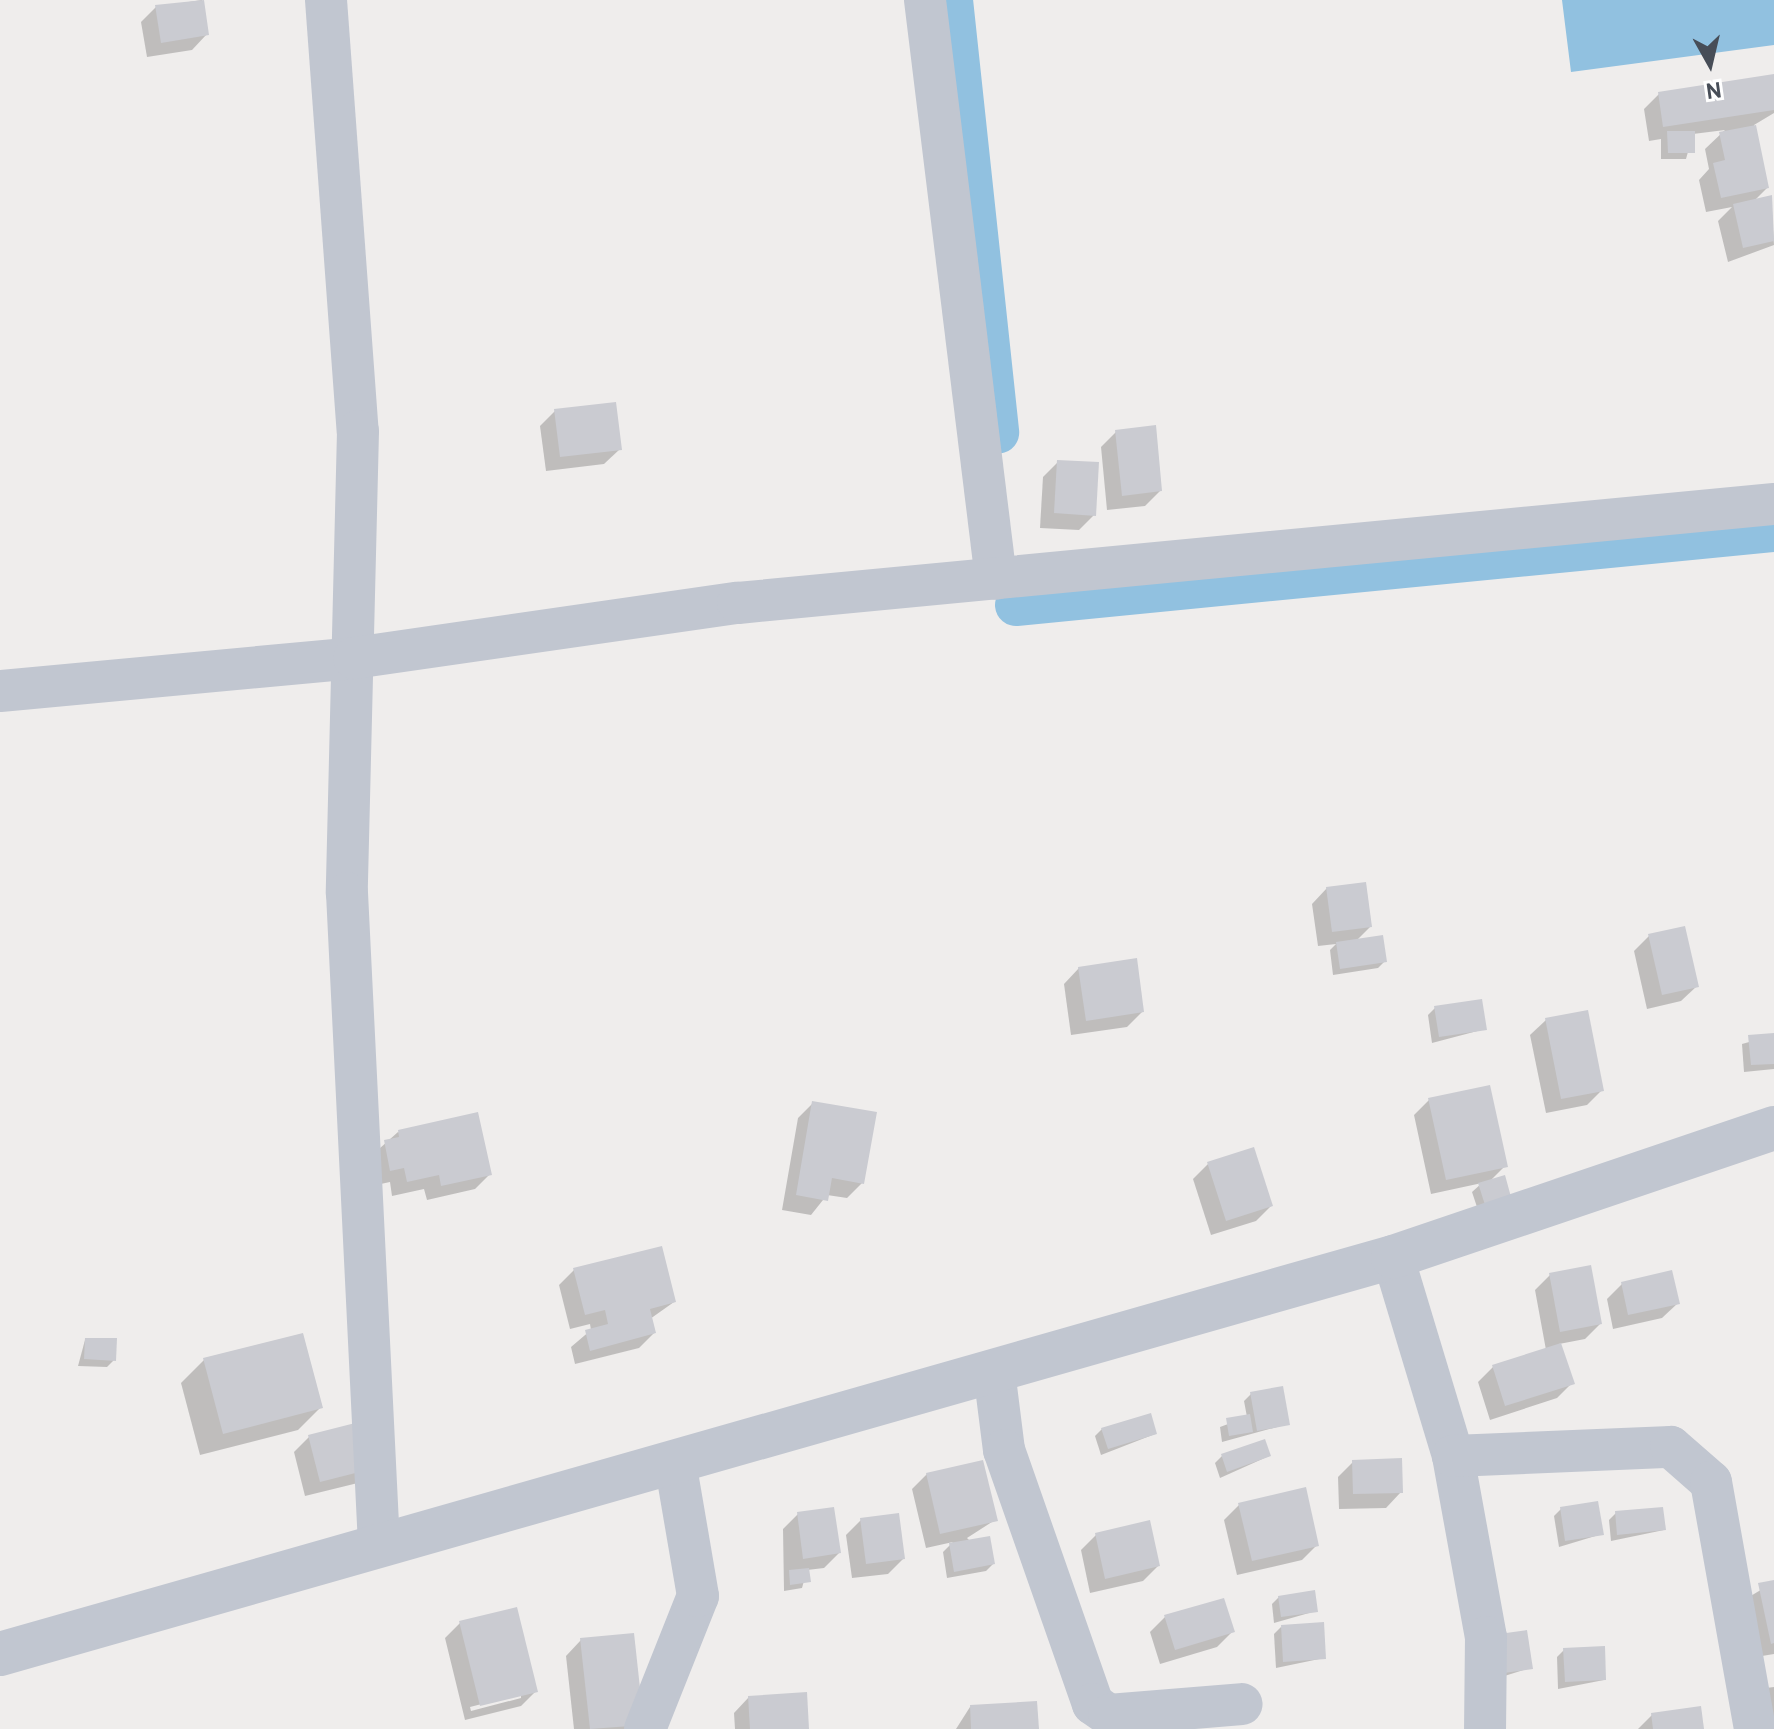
<!DOCTYPE html>
<style>
body{margin:0}
#map{position:relative;width:1774px;height:1729px;overflow:hidden;background:#efedec;font-family:Overpass,sans-serif}
div>[style]{position:absolute}
.water>*{inset:0;background:#91c1e0}
.shadow>*{inset:0;background:#0003}
.canal>*{height:42px;margin:-21px;padding:0 21px;transform-origin:21px;border-radius:21px;background:#91c1e0}
.building>*{inset:0;background:#cacbd1}
.minor>*{height:42px;margin:-21px;padding:0 21px;transform-origin:21px;border-radius:21px;background:#c1c6d0}
.tertiary>*{height:44px;margin:-22px;padding:0 22px;transform-origin:22px;border-radius:22px;background:#c1c6d0}
span{translate:-50% -50%;white-space:nowrap;text-align:center;line-height:1.15;-webkit-text-stroke:6px #fff;paint-order:stroke}
.north{position:absolute;left:1670px;top:24px;width:80px;height:80px;-webkit-text-stroke:6px #fff;paint-order:stroke;rotate:172deg;font-size:22px;font-weight:700;line-height:32px;text-align:center;color:#474d57}
.north::after{content:'';display:block;margin:auto;width:28px;height:36px;background:#474d57;clip-path:polygon(50% 0,100% 100%,50% 72%,0 100%)}
</style>
<div id="map">
<div class="water">
<div style="clip-path:polygon(1562px 0,1774px 0,1774px 45px,1571px 72px)"></div>
</div>
<div class="shadow">
<div style="clip-path:polygon(202px 0,207px 34px,192px 50px,147px 57px,141px 22px,156px 7px)"></div>
<div style="clip-path:polygon(1774px 76px,1774px 113px,1754px 125px,1767px 188px,1754px 201px,1771px 197px,1774px 245px,1728px 262px,1718px 221px,1732px 207px,1706px 212px,1699px 180px,1709px 169px,1705px 149px,1725px 130px,1693px 134px,1686px 159px,1661px 159px,1661px 139px,1649px 141px,1644px 109px,1659px 94px)"></div>
<div style="clip-path:polygon(555px 411px,620px 449px,604px 464px,546px 471px,540px 426px)"></div>
<div style="clip-path:polygon(1116px 432px,1160px 491px,1145px 506px,1107px 510px,1101px 447px)"></div>
<div style="clip-path:polygon(1058px 462px,1094px 515px,1079px 530px,1040px 528px,1043px 477px)"></div>
<div style="clip-path:polygon(1327px 888px,1370px 927px,1356px 941px,1385px 961px,1378px 968px,1333px 975px,1330px 950px,1336px 944px,1318px 946px,1312px 904px)"></div>
<div style="clip-path:polygon(1649px 936px,1697px 986px,1681px 1001px,1647px 1009px,1634px 951px)"></div>
<div style="clip-path:polygon(1079px 968px,1142px 1012px,1127px 1027px,1071px 1035px,1064px 984px)"></div>
<div style="clip-path:polygon(1435px 1008px,1485px 1029px,1432px 1043px,1428px 1015px)"></div>
<div style="clip-path:polygon(1546px 1020px,1602px 1090px,1587px 1105px,1546px 1113px,1530px 1035px)"></div>
<div style="clip-path:polygon(1774px 1035px,1774px 1069px,1744px 1072px,1742px 1044px)"></div>
<div style="clip-path:polygon(1429px 1100px,1505px 1166px,1489px 1182px,1509px 1196px,1478px 1210px,1472px 1192px,1482px 1183px,1431px 1194px,1414px 1115px)"></div>
<div style="clip-path:polygon(813px 1103px,862px 1183px,847px 1198px,827px 1195px,811px 1215px,782px 1210px,798px 1118px)"></div>
<div style="clip-path:polygon(398px 1132px,490px 1174px,475px 1189px,427px 1200px,424px 1189px,392px 1196px,390px 1182px,376px 1185px,370px 1157px)"></div>
<div style="clip-path:polygon(1208px 1164px,1271px 1206px,1256px 1221px,1211px 1235px,1193px 1179px)"></div>
<div style="clip-path:polygon(574px 1270px,674px 1302px,650px 1319px,654px 1333px,639px 1348px,575px 1364px,571px 1347px,591px 1330px,590px 1324px,570px 1329px,559px 1285px)"></div>
<div style="clip-path:polygon(1550px 1275px,1600px 1324px,1585px 1339px,1559px 1344px,1572px 1383px,1557px 1398px,1490px 1420px,1478px 1382px,1493px 1367px,1546px 1350px,1535px 1290px)"></div>
<div style="clip-path:polygon(1622px 1284px,1678px 1303px,1662px 1318px,1613px 1329px,1607px 1299px)"></div>
<div style="clip-path:polygon(85px 1340px,114px 1360px,107px 1367px,78px 1366px)"></div>
<div style="clip-path:polygon(204px 1360px,321px 1407px,298px 1430px,200px 1455px,181px 1383px)"></div>
<div style="clip-path:polygon(1251px 1394px,1288px 1424px,1222px 1442px,1220px 1427px,1247px 1417px,1244px 1401px)"></div>
<div style="clip-path:polygon(1102px 1429px,1155px 1434px,1101px 1455px,1095px 1436px)"></div>
<div style="clip-path:polygon(309px 1437px,366px 1481px,305px 1496px,294px 1452px)"></div>
<div style="clip-path:polygon(1222px 1456px,1269px 1456px,1220px 1478px,1215px 1463px)"></div>
<div style="clip-path:polygon(1353px 1462px,1401px 1492px,1386px 1508px,1339px 1509px,1338px 1477px)"></div>
<div style="clip-path:polygon(927px 1474px,995px 1520px,967px 1538px,993px 1564px,986px 1571px,947px 1578px,943px 1552px,953px 1542px,926px 1548px,912px 1489px)"></div>
<div style="clip-path:polygon(1239px 1505px,1317px 1545px,1302px 1560px,1237px 1575px,1224px 1520px)"></div>
<div style="clip-path:polygon(1561px 1509px,1602px 1534px,1559px 1547px,1554px 1516px)"></div>
<div style="clip-path:polygon(1616px 1513px,1664px 1530px,1611px 1541px,1609px 1520px)"></div>
<div style="clip-path:polygon(798px 1514px,839px 1553px,824px 1568px,807px 1570px,802px 1588px,784px 1591px,783px 1529px)"></div>
<div style="clip-path:polygon(861px 1520px,903px 1559px,888px 1574px,852px 1578px,846px 1535px)"></div>
<div style="clip-path:polygon(1096px 1535px,1158px 1566px,1143px 1581px,1090px 1593px,1081px 1550px)"></div>
<div style="clip-path:polygon(1774px 1582px,1774px 1654px,1756px 1657px,1744px 1600px)"></div>
<div style="clip-path:polygon(1279px 1597px,1316px 1611px,1274px 1623px,1272px 1604px)"></div>
<div style="clip-path:polygon(1165px 1617px,1232px 1632px,1217px 1647px,1160px 1664px,1150px 1632px)"></div>
<div style="clip-path:polygon(evenodd,460px 1623px,536px 1691px,521px 1706px,465px 1720px,445px 1638px,460px 1623px,521px 1694px,521px 1698px,471px 1711px,470px 1707px,521px 1694px)"></div>
<div style="clip-path:polygon(1281px 1627px,1324px 1658px,1276px 1668px,1274px 1634px)"></div>
<div style="clip-path:polygon(581px 1640px,638px 1729px,574px 1729px,566px 1656px)"></div>
<div style="clip-path:polygon(1493px 1643px,1530px 1668px,1498px 1678px)"></div>
<div style="clip-path:polygon(1564px 1650px,1604px 1680px,1558px 1689px,1557px 1657px)"></div>
<div style="clip-path:polygon(1774px 1687px,1774px 1727px,1758px 1689px)"></div>
<div style="clip-path:polygon(749px 1697px,807px 1729px,735px 1729px,734px 1713px)"></div>
<div style="clip-path:polygon(970px 1707px,1037px 1729px,956px 1729px)"></div>
<div style="clip-path:polygon(1652px 1715px,1702px 1729px,1638px 1729px)"></div>
</div>
<div class="canal">
<div style="left:952px;top:0;width:435px;rotate:83.9deg"></div>
<div style="left:1016px;top:605px;width:762px;rotate:-5.58deg"></div>
</div>
<div class="building">
<div style="clip-path:polygon(204px 0,209px 35px,161px 43px,155px 5px)"></div>
<div style="clip-path:polygon(1774px 74px,1774px 110px,1663px 127px,1658px 92px)"></div>
<div style="clip-path:polygon(1756px 125px,1769px 188px,1721px 198px,1713px 163px,1725px 160px,1719px 132px)"></div>
<div style="clip-path:polygon(1667px 131px,1695px 131px,1695px 153px,1668px 153px)"></div>
<div style="clip-path:polygon(1772px 195px,1774px 241px,1743px 248px,1733px 204px)"></div>
<div style="clip-path:polygon(616px 402px,622px 450px,560px 457px,554px 409px)"></div>
<div style="clip-path:polygon(1156px 425px,1162px 491px,1122px 496px,1115px 430px)"></div>
<div style="clip-path:polygon(1057px 460px,1099px 462px,1096px 516px,1054px 513px)"></div>
<div style="clip-path:polygon(1366px 882px,1372px 927px,1332px 932px,1326px 887px)"></div>
<div style="clip-path:polygon(1685px 926px,1699px 987px,1662px 995px,1648px 934px)"></div>
<div style="clip-path:polygon(1383px 935px,1387px 962px,1340px 969px,1336px 942px)"></div>
<div style="clip-path:polygon(1137px 958px,1144px 1012px,1086px 1021px,1078px 967px)"></div>
<div style="clip-path:polygon(1482px 999px,1487px 1030px,1439px 1037px,1434px 1006px)"></div>
<div style="clip-path:polygon(1588px 1010px,1604px 1091px,1561px 1099px,1545px 1018px)"></div>
<div style="clip-path:polygon(1774px 1033px,1774px 1064px,1751px 1065px,1748px 1035px)"></div>
<div style="clip-path:polygon(1490px 1085px,1508px 1167px,1446px 1180px,1428px 1098px)"></div>
<div style="clip-path:polygon(812px 1101px,877px 1112px,864px 1184px,832px 1178px,828px 1201px,796px 1195px)"></div>
<div style="clip-path:polygon(478px 1112px,492px 1175px,441px 1186px,439px 1175px,407px 1182px,404px 1168px,390px 1171px,384px 1140px,399px 1137px,398px 1130px)"></div>
<div style="clip-path:polygon(1254px 1147px,1273px 1206px,1226px 1221px,1207px 1162px)"></div>
<div style="clip-path:polygon(1505px 1175px,1511px 1197px,1485px 1205px,1478px 1183px)"></div>
<div style="clip-path:polygon(662px 1246px,676px 1302px,650px 1309px,656px 1333px,590px 1351px,585px 1330px,608px 1324px,605px 1310px,585px 1315px,573px 1268px)"></div>
<div style="clip-path:polygon(1591px 1265px,1602px 1324px,1560px 1332px,1549px 1273px)"></div>
<div style="clip-path:polygon(1672px 1270px,1680px 1304px,1628px 1315px,1621px 1282px)"></div>
<div style="clip-path:polygon(303px 1333px,323px 1408px,223px 1434px,203px 1358px)"></div>
<div style="clip-path:polygon(85px 1338px,117px 1338px,116px 1361px,84px 1359px)"></div>
<div style="clip-path:polygon(1561px 1343px,1575px 1384px,1505px 1406px,1492px 1365px)"></div>
<div style="clip-path:polygon(1283px 1386px,1290px 1425px,1257px 1431px,1250px 1392px)"></div>
<div style="clip-path:polygon(1151px 1413px,1157px 1434px,1108px 1449px,1101px 1428px)"></div>
<div style="clip-path:polygon(1250px 1414px,1253px 1432px,1229px 1436px,1226px 1418px)"></div>
<div style="clip-path:polygon(371px 1419px,383px 1466px,320px 1482px,308px 1435px)"></div>
<div style="clip-path:polygon(1265px 1439px,1271px 1456px,1227px 1472px,1221px 1454px)"></div>
<div style="clip-path:polygon(1402px 1458px,1403px 1493px,1353px 1494px,1352px 1460px)"></div>
<div style="clip-path:polygon(983px 1460px,998px 1521px,940px 1534px,926px 1473px)"></div>
<div style="clip-path:polygon(1306px 1487px,1319px 1546px,1252px 1561px,1238px 1503px)"></div>
<div style="clip-path:polygon(1598px 1501px,1604px 1535px,1565px 1541px,1560px 1507px)"></div>
<div style="clip-path:polygon(834px 1507px,841px 1553px,803px 1559px,797px 1512px)"></div>
<div style="clip-path:polygon(1663px 1507px,1666px 1530px,1617px 1535px,1615px 1511px)"></div>
<div style="clip-path:polygon(899px 1513px,905px 1559px,866px 1564px,860px 1518px)"></div>
<div style="clip-path:polygon(1150px 1520px,1160px 1566px,1105px 1579px,1095px 1533px)"></div>
<div style="clip-path:polygon(990px 1536px,995px 1564px,954px 1572px,949px 1543px)"></div>
<div style="clip-path:polygon(809px 1568px,811px 1582px,790px 1585px,789px 1570px)"></div>
<div style="clip-path:polygon(1774px 1580px,1774px 1643px,1771px 1644px,1758px 1583px)"></div>
<div style="clip-path:polygon(1315px 1590px,1318px 1612px,1281px 1617px,1278px 1596px)"></div>
<div style="clip-path:polygon(1224px 1598px,1235px 1632px,1175px 1650px,1164px 1615px)"></div>
<div style="clip-path:polygon(517px 1607px,538px 1692px,480px 1706px,459px 1621px)"></div>
<div style="clip-path:polygon(1324px 1622px,1326px 1659px,1283px 1662px,1281px 1625px)"></div>
<div style="clip-path:polygon(1527px 1630px,1533px 1669px,1504px 1673px,1499px 1634px)"></div>
<div style="clip-path:polygon(634px 1633px,644px 1725px,590px 1729px,580px 1638px)"></div>
<div style="clip-path:polygon(1605px 1646px,1606px 1680px,1565px 1682px,1563px 1648px)"></div>
<div style="clip-path:polygon(807px 1692px,809px 1729px,750px 1729px,748px 1696px)"></div>
<div style="clip-path:polygon(1037px 1701px,1039px 1729px,971px 1729px,970px 1705px)"></div>
<div style="clip-path:polygon(1701px 1706px,1704px 1729px,1653px 1729px,1651px 1713px)"></div>
</div>
<div class="minor">
<div style="left:326px;top:0;width:432px;rotate:85.8deg"></div>
<div style="left:358px;top:431px;width:462px;rotate:91.4deg"></div>
<div style="left:347px;top:893px;width:653px;rotate:87.19deg"></div>
<div style="left:925px;top:0;width:583px;rotate:83.01deg"></div>
<div style="left:0;top:691px;width:356px;rotate:-5.3deg"></div>
<div style="left:354px;top:658px;width:388px;rotate:-8.2deg"></div>
<div style="left:738px;top:603px;width:1041px;rotate:-5.46deg"></div>
<div style="left:1393px;top:1257px;width:208px;rotate:73.2deg"></div>
<div style="left:1453px;top:1456px;width:184px;rotate:79.7deg"></div>
<div style="left:1486px;top:1637px;width:92px;rotate:90.6deg"></div>
<div style="left:994px;top:1371px;width:80px;rotate:82.8deg"></div>
<div style="left:1004px;top:1450px;width:269px;rotate:70.7deg"></div>
<div style="left:1093px;top:1704px;width:19px;rotate:35deg"></div>
<div style="left:1109px;top:1715px;width:133px;rotate:-4.7deg"></div>
<div style="left:1453px;top:1456px;width:218px;rotate:-2.4deg"></div>
<div style="left:1671px;top:1447px;width:53px;rotate:41.2deg"></div>
<div style="left:1711px;top:1482px;width:250px;rotate:79.9deg"></div>
<div style="left:645px;top:1729px;width:143px;rotate:-68.3deg"></div>
<div style="left:698px;top:1596px;width:136px;rotate:-99.7deg"></div>
</div>
<div class="tertiary">
<div style="left:0;top:1654px;width:1448px;rotate:-15.91deg"></div>
<div style="left:1393px;top:1257px;width:402px;rotate:-18.7deg"></div>
</div>
<div class="north">N</div>
</div>
